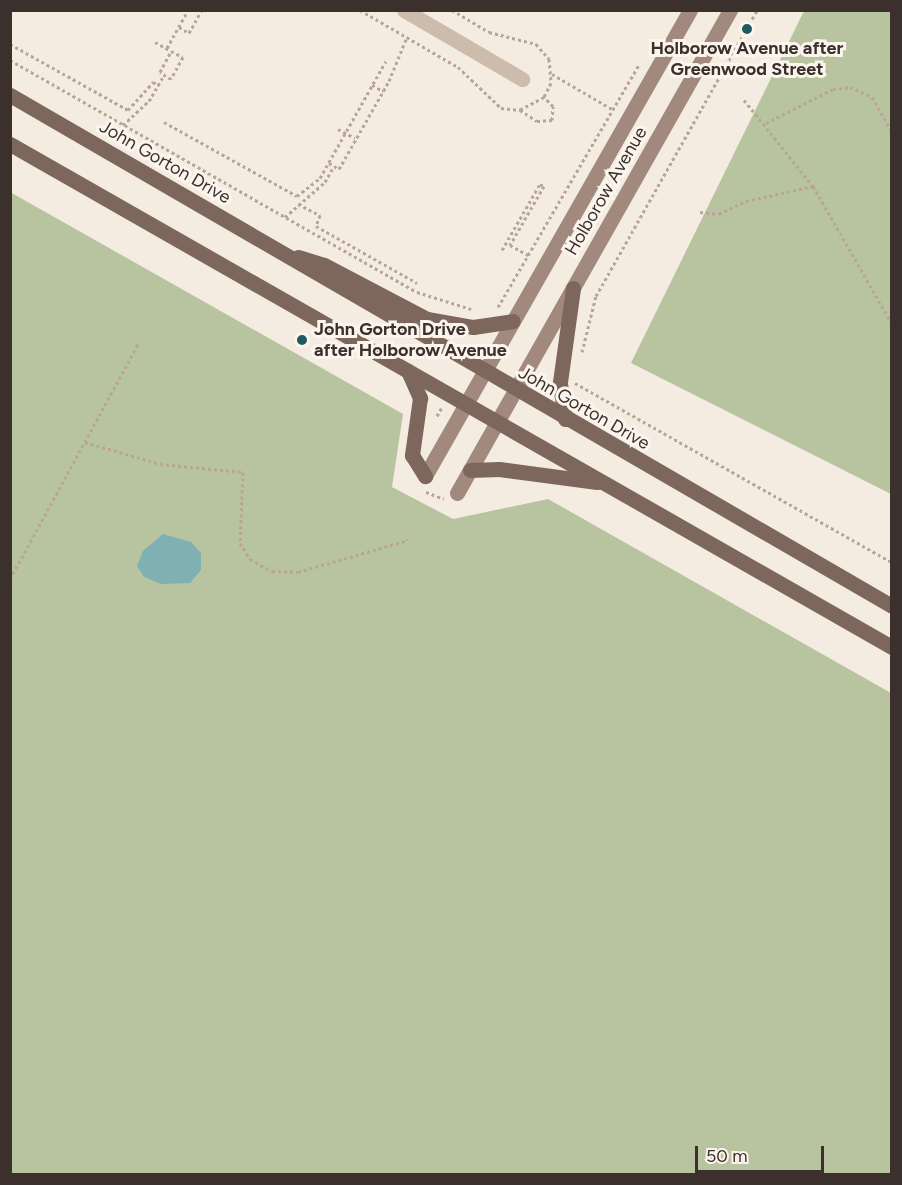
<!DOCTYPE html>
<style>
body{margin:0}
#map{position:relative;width:902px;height:1185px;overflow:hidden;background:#f4ebe1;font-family:Figtree,sans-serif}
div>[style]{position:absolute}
.green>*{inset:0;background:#b8c4a0}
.water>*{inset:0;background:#7fb0b2}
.path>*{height:3px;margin-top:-1.5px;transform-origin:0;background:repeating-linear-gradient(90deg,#b9a596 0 3px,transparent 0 6px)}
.minor>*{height:15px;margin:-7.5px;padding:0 7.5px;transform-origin:7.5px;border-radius:7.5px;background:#cdbbac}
.secondary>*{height:15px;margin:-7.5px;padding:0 7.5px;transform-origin:7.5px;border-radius:7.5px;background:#a18a7d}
.primary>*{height:15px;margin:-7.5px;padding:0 7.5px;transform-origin:7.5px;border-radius:7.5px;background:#7d675c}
.dots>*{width:16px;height:16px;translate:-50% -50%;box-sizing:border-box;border:3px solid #fbf5ee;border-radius:50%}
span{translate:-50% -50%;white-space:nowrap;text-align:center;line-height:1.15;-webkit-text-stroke:6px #fbf5ee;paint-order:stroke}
.poi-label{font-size:18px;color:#3b302b;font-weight:700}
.left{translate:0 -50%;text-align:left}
.street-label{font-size:18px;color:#3b302b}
.frame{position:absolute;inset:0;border:12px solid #3b302b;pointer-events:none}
.scale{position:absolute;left:695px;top:1146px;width:129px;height:27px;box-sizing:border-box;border:3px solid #3b302b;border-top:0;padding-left:8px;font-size:18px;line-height:21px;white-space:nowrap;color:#3b302b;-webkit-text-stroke:4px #fbf5ee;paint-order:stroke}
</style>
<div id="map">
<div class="green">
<div style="clip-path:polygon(804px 11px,891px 11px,891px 494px,631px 363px)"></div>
<div style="clip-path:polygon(10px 192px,403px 414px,392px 487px,453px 519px,548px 499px,891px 693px,891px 1174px,11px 1174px)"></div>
</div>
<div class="water">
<div style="clip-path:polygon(163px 534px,191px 542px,201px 553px,201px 570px,190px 583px,161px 584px,144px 577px,137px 566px,143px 551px)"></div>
</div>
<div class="path">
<div style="left:360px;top:10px;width:113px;rotate:30.2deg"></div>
<div style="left:458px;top:67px;width:59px;rotate:43.6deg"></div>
<div style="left:501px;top:108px;width:19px;rotate:6deg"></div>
<div style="left:452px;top:10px;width:43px;rotate:30.7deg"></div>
<div style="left:489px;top:32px;width:49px;rotate:14.3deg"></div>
<div style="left:536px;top:44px;width:20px;rotate:49deg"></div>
<div style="left:549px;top:59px;width:24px;rotate:85deg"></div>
<div style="left:551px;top:83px;width:16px;rotate:117deg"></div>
<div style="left:544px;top:97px;width:27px;rotate:152deg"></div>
<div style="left:520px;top:110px;width:20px;rotate:33deg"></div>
<div style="left:537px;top:121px;width:15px;rotate:-4deg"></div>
<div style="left:552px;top:120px;width:14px;rotate:-86deg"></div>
<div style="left:553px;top:106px;width:13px;rotate:-135deg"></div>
<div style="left:179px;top:27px;width:12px;rotate:31deg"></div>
<div style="left:189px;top:33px;width:26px;rotate:-61deg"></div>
<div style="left:155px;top:42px;width:18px;rotate:29deg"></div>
<div style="left:171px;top:51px;width:13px;rotate:27deg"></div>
<div style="left:183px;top:57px;width:25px;rotate:119deg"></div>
<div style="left:171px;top:79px;width:13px;rotate:-148deg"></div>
<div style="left:160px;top:72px;width:24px;rotate:-62deg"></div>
<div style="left:10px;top:44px;width:135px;rotate:29.2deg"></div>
<div style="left:128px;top:110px;width:38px;rotate:-48deg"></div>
<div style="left:153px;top:82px;width:7px;rotate:27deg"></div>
<div style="left:167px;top:48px;width:43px;rotate:-61.1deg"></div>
<div style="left:10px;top:60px;width:468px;rotate:29.7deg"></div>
<div style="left:417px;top:292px;width:57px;rotate:17.5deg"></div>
<div style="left:552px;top:74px;width:69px;rotate:30.3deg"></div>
<div style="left:372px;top:85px;width:13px;rotate:29deg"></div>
<div style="left:744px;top:100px;width:110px;rotate:51.3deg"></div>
<div style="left:813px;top:186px;width:159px;rotate:60.2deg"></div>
<div style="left:164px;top:122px;width:152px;rotate:29.1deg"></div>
<div style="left:297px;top:196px;width:29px;rotate:-38deg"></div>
<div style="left:320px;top:178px;width:134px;rotate:-60.6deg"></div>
<div style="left:766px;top:123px;width:75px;rotate:-26.9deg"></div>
<div style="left:833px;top:89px;width:17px;rotate:-7deg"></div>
<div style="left:850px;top:87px;width:24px;rotate:24deg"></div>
<div style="left:872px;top:97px;width:40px;rotate:60.3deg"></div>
<div style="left:123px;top:125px;width:35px;rotate:-43deg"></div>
<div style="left:149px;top:101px;width:30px;rotate:-60deg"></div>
<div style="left:338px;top:129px;width:19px;rotate:28deg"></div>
<div style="left:329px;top:163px;width:12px;rotate:31deg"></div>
<div style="left:339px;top:169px;width:101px;rotate:-60.4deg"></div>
<div style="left:389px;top:81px;width:48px;rotate:-67.8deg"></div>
<div style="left:298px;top:204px;width:25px;rotate:27deg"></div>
<div style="left:320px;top:215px;width:12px;rotate:110deg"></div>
<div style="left:316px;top:226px;width:116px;rotate:29.4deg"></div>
<div style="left:700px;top:212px;width:19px;rotate:6deg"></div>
<div style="left:719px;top:214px;width:30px;rotate:-26deg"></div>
<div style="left:746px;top:201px;width:69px;rotate:-12.6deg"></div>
<div style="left:285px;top:217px;width:53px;rotate:-41.2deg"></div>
<div style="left:325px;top:182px;width:18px;rotate:-61deg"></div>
<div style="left:502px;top:250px;width:76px;rotate:-60.1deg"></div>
<div style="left:540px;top:184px;width:4px;rotate:27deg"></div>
<div style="left:544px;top:186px;width:68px;rotate:120deg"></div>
<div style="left:510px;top:245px;width:21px;rotate:29deg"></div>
<div style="left:498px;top:307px;width:279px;rotate:-59.8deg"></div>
<div style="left:582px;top:352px;width:58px;rotate:-76deg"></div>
<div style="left:596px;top:296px;width:328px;rotate:-60.6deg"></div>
<div style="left:575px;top:383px;width:364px;rotate:29.5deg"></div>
<div style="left:437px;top:416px;width:10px;rotate:-61deg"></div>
<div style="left:85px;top:442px;width:78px;rotate:16.3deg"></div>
<div style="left:160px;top:464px;width:83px;rotate:5.5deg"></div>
<div style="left:243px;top:472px;width:71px;rotate:92.4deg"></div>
<div style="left:240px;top:543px;width:19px;rotate:58deg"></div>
<div style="left:250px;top:559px;width:25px;rotate:29deg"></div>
<div style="left:272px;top:571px;width:26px;rotate:2deg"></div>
<div style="left:298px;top:572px;width:115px;rotate:-16.2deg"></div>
<div style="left:426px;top:492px;width:19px;rotate:21deg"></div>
<div style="left:10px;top:579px;width:268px;rotate:-61.4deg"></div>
</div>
<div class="minor">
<div style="left:404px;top:10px;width:137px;rotate:30.3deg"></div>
</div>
<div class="secondary">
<div style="left:425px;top:476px;width:536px;rotate:-60.37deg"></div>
<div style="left:457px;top:493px;width:555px;rotate:-60.52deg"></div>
</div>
<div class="primary">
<div style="left:10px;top:95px;width:1019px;rotate:30.09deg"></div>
<div style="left:10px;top:144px;width:1015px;rotate:29.7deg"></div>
<div style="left:298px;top:257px;width:27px;rotate:17deg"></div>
<div style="left:324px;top:265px;width:116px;rotate:27.7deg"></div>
<div style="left:427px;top:319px;width:47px;rotate:9.9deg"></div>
<div style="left:473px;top:327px;width:40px;rotate:-8.5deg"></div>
<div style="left:408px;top:371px;width:30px;rotate:66deg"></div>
<div style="left:420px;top:398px;width:58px;rotate:98deg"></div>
<div style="left:412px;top:455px;width:25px;rotate:58deg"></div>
<div style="left:565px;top:419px;width:37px;rotate:-98deg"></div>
<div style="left:560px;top:382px;width:95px;rotate:-82.1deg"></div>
<div style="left:470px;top:470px;width:29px;rotate:-2deg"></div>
<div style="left:499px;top:469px;width:99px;rotate:7.6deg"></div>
</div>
<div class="dots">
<div style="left:747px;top:29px;background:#1f5a5e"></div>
<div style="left:302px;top:340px;background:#1f5a5e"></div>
</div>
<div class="poi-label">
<span style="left:747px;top:59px">Holborow Avenue after<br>Greenwood Street</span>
<span class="left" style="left:314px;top:340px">John Gorton Drive<br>after Holborow Avenue</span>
</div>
<div class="street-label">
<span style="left:165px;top:162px;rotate:30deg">John Gorton Drive</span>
<span style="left:606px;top:191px;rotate:-60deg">Holborow Avenue</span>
<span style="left:584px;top:408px;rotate:30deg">John Gorton Drive</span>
</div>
<div class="frame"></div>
<div class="scale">50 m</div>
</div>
